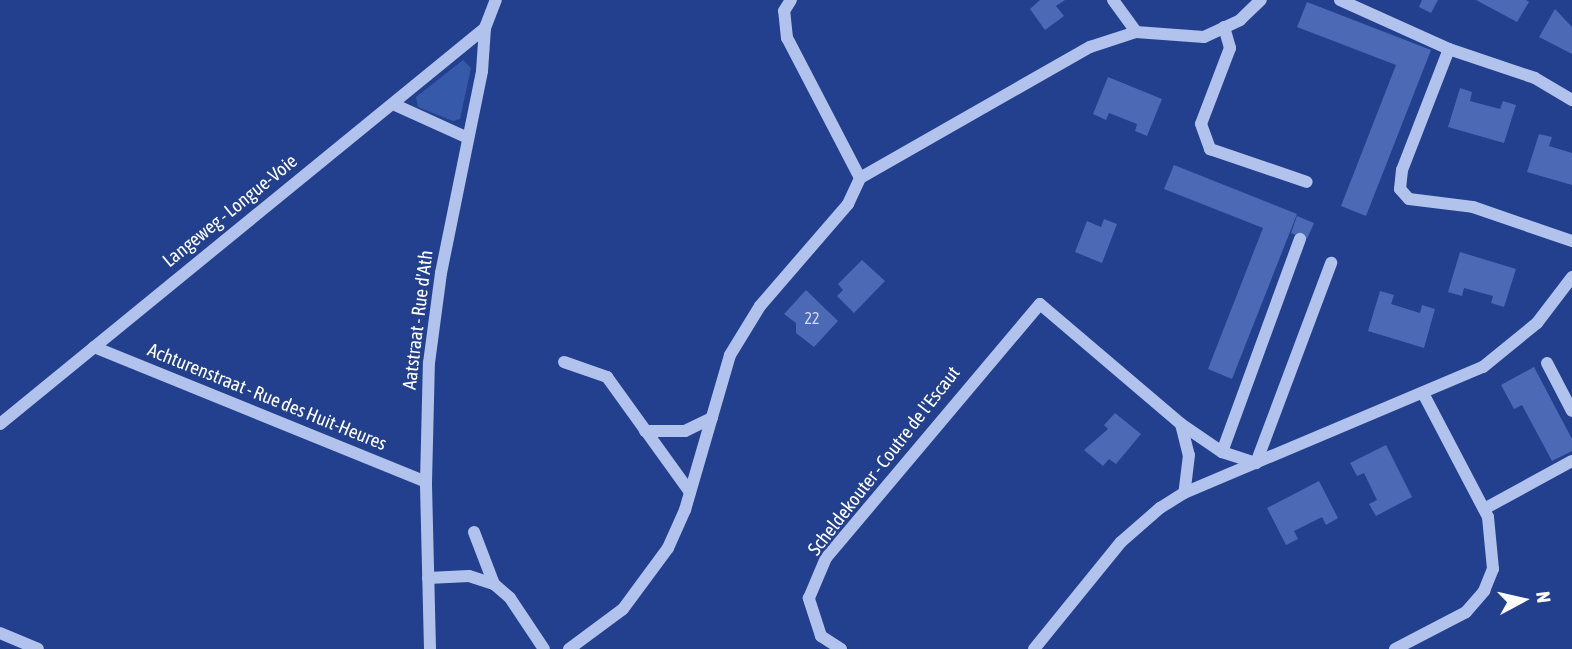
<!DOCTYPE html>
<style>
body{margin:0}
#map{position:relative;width:1572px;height:649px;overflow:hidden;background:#22408d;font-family:"Asap Condensed",sans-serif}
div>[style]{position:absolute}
.green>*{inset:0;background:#3659aa}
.building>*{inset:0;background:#4b69b4}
.minor>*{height:12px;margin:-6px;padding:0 6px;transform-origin:6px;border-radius:6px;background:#b1c2ec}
span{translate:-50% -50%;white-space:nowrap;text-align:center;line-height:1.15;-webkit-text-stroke:5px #22408d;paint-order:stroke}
.number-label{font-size:16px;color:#d2daec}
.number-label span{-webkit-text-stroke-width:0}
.street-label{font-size:19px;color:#fff}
.north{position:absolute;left:1488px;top:565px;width:70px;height:70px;-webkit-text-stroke:5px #22408d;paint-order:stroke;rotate:82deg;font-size:19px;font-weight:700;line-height:28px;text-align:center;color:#fff}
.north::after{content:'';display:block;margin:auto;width:24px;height:32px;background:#fff;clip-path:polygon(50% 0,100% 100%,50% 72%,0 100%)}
</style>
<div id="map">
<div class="green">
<div style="clip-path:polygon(463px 60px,471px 68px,460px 119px,453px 121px,418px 107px,416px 97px)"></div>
</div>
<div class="building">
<div style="clip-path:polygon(1040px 0,1065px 0,1056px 6px,1064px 16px,1045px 30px,1030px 9px)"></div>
<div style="clip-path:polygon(1422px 0,1438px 0,1431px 13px,1419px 7px)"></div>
<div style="clip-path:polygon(1476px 0,1526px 0,1529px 2px,1517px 22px)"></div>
<div style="clip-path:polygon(1307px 2px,1431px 50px,1366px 216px,1341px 206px,1396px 65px,1297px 27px)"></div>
<div style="clip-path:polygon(1555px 9px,1572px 27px,1572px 54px,1539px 37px)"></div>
<div style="clip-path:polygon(1108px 77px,1162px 99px,1147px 136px,1135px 131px,1137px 124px,1109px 113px,1106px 120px,1093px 114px)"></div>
<div style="clip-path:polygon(1460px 88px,1472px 92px,1470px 101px,1500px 109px,1503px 101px,1516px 105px,1504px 143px,1448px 127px)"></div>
<div style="clip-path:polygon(1539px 134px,1552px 137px,1549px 146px,1572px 153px,1572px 185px,1527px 172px)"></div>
<div style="clip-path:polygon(1174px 165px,1297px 214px,1232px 379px,1208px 369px,1263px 228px,1164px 189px)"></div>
<div style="clip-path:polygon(1297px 216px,1314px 223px,1307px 239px,1291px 233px)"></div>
<div style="clip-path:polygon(1104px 219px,1117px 224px,1102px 263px,1075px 252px,1087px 221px,1101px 227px)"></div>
<div style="clip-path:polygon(1460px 252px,1516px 269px,1504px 307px,1491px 303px,1493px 296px,1464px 288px,1462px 296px,1448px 292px)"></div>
<div style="clip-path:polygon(862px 260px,885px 281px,854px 313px,837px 296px,843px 290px,838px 284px)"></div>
<div style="clip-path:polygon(806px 290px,838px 321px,814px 347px,796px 333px,796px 323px,784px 314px)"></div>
<div style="clip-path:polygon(1380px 291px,1394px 295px,1391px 304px,1420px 313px,1422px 305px,1435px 309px,1424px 348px,1368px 331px)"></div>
<div style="clip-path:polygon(1534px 367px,1572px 439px,1572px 451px,1552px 461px,1522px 405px,1514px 409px,1501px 385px)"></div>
<div style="clip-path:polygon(1115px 413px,1141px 434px,1116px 464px,1109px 459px,1103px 466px,1084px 450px,1108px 429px,1104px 425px)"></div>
<div style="clip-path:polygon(1386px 445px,1412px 497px,1376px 516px,1369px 504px,1377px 500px,1364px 473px,1357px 476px,1350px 463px)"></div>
<div style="clip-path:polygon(1319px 481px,1338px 518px,1326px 525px,1322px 517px,1294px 531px,1298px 539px,1286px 545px,1267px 508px)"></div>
</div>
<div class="minor">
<div style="left:1113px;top:0;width:39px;rotate:54deg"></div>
<div style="left:1340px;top:0;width:120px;rotate:24.2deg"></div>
<div style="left:1224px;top:27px;width:22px;rotate:74deg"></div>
<div style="left:1230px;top:48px;width:81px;rotate:110.9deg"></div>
<div style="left:1201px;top:124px;width:27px;rotate:70deg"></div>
<div style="left:1210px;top:149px;width:102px;rotate:18.8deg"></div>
<div style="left:1572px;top:100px;width:43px;rotate:-149.3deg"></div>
<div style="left:1535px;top:78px;width:91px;rotate:-161.4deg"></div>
<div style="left:1449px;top:49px;width:130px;rotate:111.2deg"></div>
<div style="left:1402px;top:170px;width:19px;rotate:96deg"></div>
<div style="left:1400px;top:189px;width:13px;rotate:48deg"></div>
<div style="left:1409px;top:199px;width:64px;rotate:7.1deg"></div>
<div style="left:1473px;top:207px;width:105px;rotate:19deg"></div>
<div style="left:393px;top:104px;width:82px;rotate:24.4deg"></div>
<div style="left:860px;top:178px;width:265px;rotate:-29.7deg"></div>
<div style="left:1090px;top:47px;width:48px;rotate:-18.1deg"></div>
<div style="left:1136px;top:32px;width:68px;rotate:4.2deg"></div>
<div style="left:1204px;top:37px;width:40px;rotate:-25deg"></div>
<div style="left:1240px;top:20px;width:29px;rotate:-44deg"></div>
<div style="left:94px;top:347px;width:358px;rotate:22.1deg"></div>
<div style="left:564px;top:362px;width:46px;rotate:19.2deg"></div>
<div style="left:607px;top:377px;width:142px;rotate:54.2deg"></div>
<div style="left:1547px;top:363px;width:54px;rotate:62.5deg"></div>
<div style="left:0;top:424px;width:626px;rotate:-39.23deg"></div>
<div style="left:1181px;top:424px;width:50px;rotate:34.3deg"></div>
<div style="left:1222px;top:452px;width:36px;rotate:18deg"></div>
<div style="left:1256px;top:463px;width:214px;rotate:-69.4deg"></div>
<div style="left:645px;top:431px;width:40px"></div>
<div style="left:685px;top:431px;width:30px;rotate:-26deg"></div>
<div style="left:1222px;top:452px;width:227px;rotate:-69.9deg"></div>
<div style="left:1484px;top:509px;width:100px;rotate:-28.6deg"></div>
<div style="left:474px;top:532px;width:56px;rotate:69deg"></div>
<div style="left:428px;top:578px;width:41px;rotate:-2.8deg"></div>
<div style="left:469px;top:576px;width:26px;rotate:18deg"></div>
<div style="left:494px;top:584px;width:21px;rotate:41deg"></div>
<div style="left:510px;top:598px;width:61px;rotate:56.3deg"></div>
<div style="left:0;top:633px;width:41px;rotate:22.8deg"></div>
<div style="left:430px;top:649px;width:167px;rotate:-91.4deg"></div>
<div style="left:426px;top:482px;width:119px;rotate:-88.6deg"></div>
<div style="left:429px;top:363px;width:91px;rotate:-82.4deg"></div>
<div style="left:441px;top:273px;width:206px;rotate:-78.5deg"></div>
<div style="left:482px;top:71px;width:43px;rotate:-86deg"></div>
<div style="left:485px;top:28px;width:30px;rotate:-69deg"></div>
<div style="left:569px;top:649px;width:67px;rotate:-36.5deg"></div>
<div style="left:623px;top:609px;width:76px;rotate:-53.6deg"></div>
<div style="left:668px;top:548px;width:42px;rotate:-65.9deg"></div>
<div style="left:685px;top:510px;width:161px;rotate:-73.8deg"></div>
<div style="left:730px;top:355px;width:57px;rotate:-58.5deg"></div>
<div style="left:760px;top:306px;width:135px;rotate:-49.2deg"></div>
<div style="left:848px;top:204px;width:29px;rotate:-65deg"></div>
<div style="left:860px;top:178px;width:158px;rotate:-117.5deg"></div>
<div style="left:787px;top:38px;width:27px;rotate:-96deg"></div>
<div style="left:784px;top:11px;width:13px;rotate:-58deg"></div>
<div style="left:841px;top:649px;width:24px;rotate:-147deg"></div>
<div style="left:821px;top:636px;width:40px;rotate:-108deg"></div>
<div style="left:809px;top:598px;width:43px;rotate:-67deg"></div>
<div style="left:826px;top:558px;width:332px;rotate:-49.9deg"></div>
<div style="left:1040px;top:304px;width:185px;rotate:40.4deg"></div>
<div style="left:1181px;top:424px;width:32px;rotate:76deg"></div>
<div style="left:1189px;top:455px;width:38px;rotate:97deg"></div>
<div style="left:1034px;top:649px;width:138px;rotate:-50.9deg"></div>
<div style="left:1121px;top:542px;width:52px;rotate:-41.1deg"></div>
<div style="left:1160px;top:508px;width:28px;rotate:-32deg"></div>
<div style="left:1184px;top:493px;width:324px;rotate:-22.9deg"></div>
<div style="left:1483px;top:367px;width:70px;rotate:-39.2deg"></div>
<div style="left:1537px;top:323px;width:58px;rotate:-52.7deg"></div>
<div style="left:1395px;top:649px;width:80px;rotate:-27.5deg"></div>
<div style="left:1466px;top:612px;width:28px;rotate:-49deg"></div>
<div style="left:1484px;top:591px;width:24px;rotate:-68deg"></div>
<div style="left:1493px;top:569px;width:52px;rotate:-95.5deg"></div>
<div style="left:1488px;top:517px;width:138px;rotate:-117.7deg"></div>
</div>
<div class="number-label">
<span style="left:812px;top:318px">22</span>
</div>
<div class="street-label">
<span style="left:230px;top:211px;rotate:-39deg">Langeweg - Longue-Voie</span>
<span style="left:418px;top:320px;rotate:-83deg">Aatstraat - Rue d'Ath</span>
<span style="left:267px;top:397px;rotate:22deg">Achturenstraat - Rue des Huit-Heures</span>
<span style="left:884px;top:461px;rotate:-52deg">Scheldekouter - Coutre de l'Escaut</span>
</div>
<div class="north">N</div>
</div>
